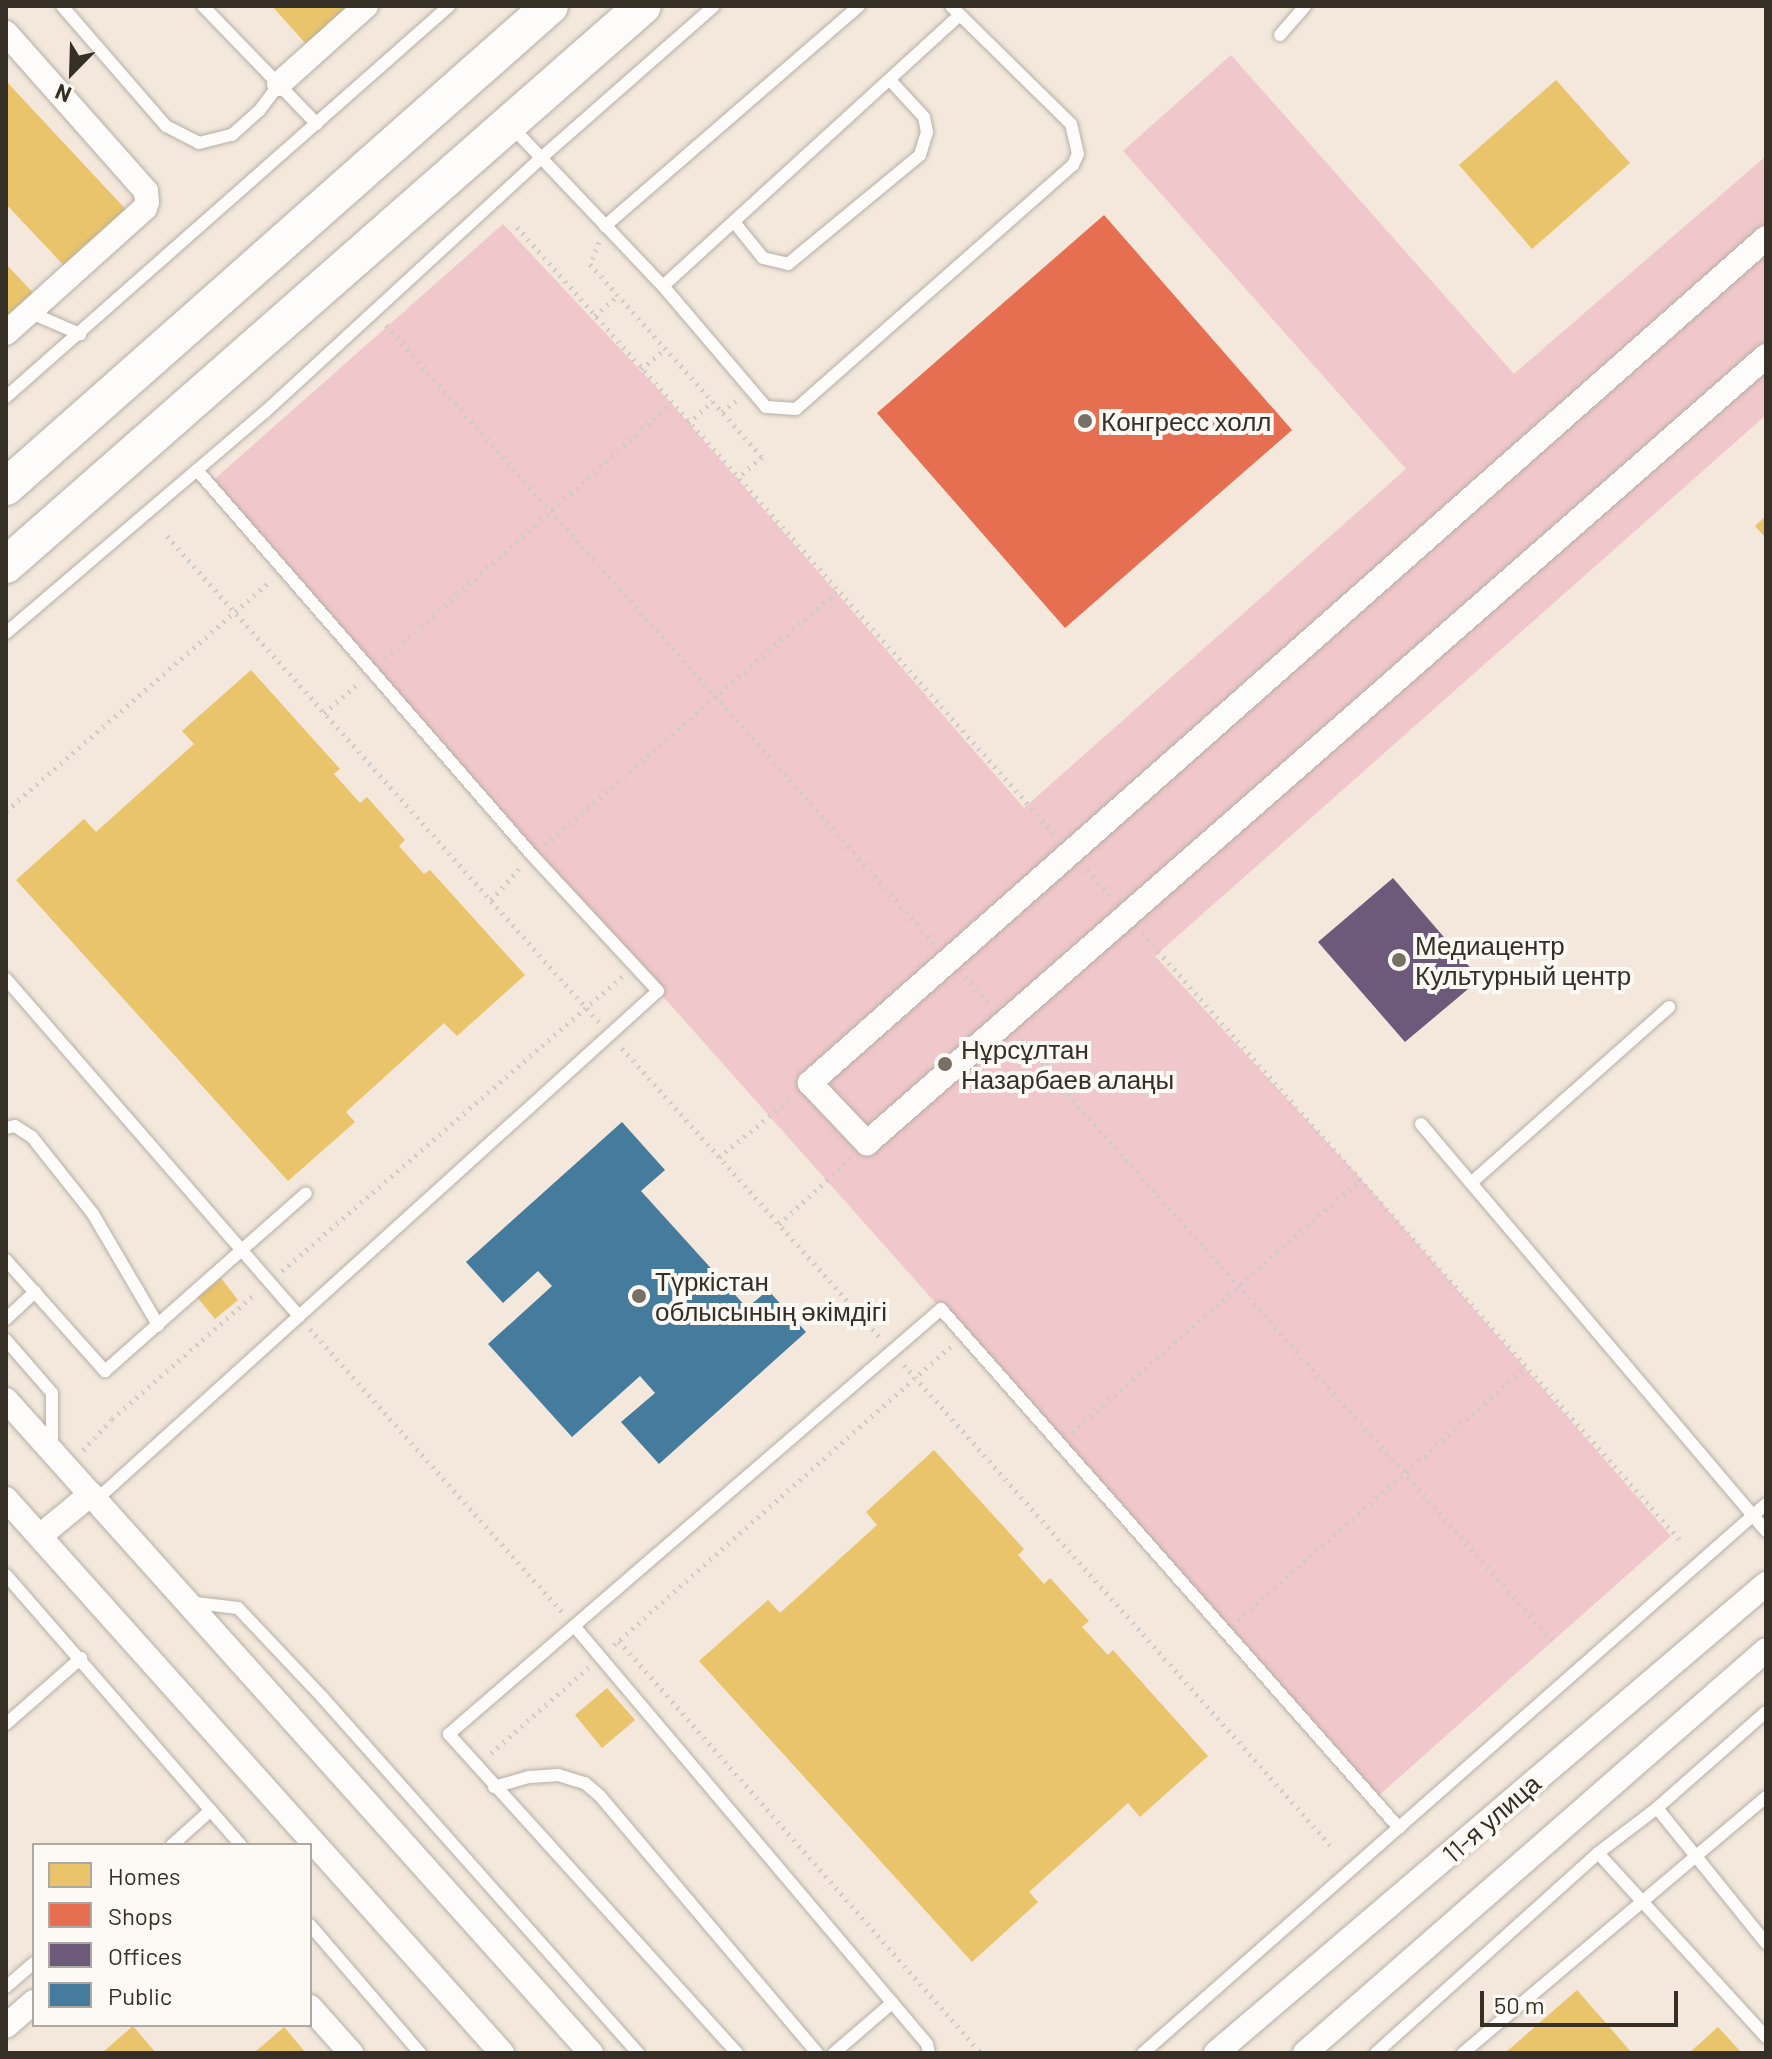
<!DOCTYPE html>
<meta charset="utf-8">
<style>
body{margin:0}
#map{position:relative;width:1772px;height:2059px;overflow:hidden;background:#f3e8db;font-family:Barlow,sans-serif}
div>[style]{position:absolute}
.green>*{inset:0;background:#f0c7ca}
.homes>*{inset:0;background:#e9c46a}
.shops>*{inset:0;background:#e76f51}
.offices>*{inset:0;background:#6d597a}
.public>*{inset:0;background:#457b9d}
.path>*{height:5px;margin-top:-2.5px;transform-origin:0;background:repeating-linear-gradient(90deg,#cfcbc7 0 2px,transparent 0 8px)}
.roads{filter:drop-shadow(0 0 2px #b6aea5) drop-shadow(0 0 2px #b6aea5)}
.lane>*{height:12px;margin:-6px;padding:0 6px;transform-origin:6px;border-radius:6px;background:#fdfcfa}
.street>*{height:24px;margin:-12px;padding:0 12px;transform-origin:12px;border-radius:12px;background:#fdfcfa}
.secondary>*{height:36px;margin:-18px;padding:0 18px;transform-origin:18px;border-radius:18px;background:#fdfcfa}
.dots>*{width:22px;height:22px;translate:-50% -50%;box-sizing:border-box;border:4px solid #fdf9f5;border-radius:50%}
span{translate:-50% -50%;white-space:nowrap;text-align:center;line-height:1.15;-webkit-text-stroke:8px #fdf9f5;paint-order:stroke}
.poi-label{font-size:26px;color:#362f26}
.left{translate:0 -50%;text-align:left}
.street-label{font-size:26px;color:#362f26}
.frame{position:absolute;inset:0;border:8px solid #362f26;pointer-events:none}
.legend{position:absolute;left:32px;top:1843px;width:280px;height:184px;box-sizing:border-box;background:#fdf9f5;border:2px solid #ada8a2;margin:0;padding:10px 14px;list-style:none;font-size:24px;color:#362f26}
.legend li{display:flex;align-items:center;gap:16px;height:40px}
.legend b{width:40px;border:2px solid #ada8a2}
.north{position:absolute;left:32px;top:32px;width:80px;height:80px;-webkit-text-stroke:6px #fdf9f5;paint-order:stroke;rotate:203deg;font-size:22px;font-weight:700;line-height:32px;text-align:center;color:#362f26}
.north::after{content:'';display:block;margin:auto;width:28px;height:36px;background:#362f26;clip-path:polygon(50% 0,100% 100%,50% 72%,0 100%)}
.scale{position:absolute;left:1480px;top:1991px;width:198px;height:36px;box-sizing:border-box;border:4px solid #362f26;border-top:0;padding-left:10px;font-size:24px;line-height:28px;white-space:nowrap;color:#362f26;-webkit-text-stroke:6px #fdf9f5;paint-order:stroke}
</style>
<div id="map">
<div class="green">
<div style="clip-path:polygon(1231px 55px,1514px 374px,1766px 156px,1766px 415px,1155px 956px,1361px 1179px,1671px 1536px,1376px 1798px,208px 485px,503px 224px,671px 403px,1024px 808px,1406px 469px,1123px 151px)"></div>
</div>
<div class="homes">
<div style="clip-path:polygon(272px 6px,348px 6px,306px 44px)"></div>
<div style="clip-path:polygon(1556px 80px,1630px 163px,1532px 249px,1459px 165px)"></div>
<div style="clip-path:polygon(6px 81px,130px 214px,69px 271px,6px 204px)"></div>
<div style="clip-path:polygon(6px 264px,34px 294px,6px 320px)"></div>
<div style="clip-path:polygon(1766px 516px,1766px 538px,1755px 526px)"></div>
<div style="clip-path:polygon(251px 670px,340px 769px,334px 774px,360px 803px,367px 797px,405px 840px,399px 846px,424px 874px,430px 870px,525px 975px,457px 1036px,444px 1023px,346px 1112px,355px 1122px,288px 1181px,16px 880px,84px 819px,96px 832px,194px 744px,182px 731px)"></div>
<div style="clip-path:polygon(221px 1278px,238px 1300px,215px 1319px,197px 1297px)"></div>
<div style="clip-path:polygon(934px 1450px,1024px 1549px,1018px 1555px,1044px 1584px,1050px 1578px,1089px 1621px,1082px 1627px,1108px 1655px,1113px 1650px,1208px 1756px,1140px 1817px,1128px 1803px,1029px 1892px,1038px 1902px,972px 1962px,699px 1661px,768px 1600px,780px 1613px,877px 1525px,866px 1512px)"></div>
<div style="clip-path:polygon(607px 1688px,635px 1720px,602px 1748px,575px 1715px)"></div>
<div style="clip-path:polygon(1577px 1990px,1632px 2053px,1505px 2053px)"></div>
<div style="clip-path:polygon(133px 2026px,156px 2053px,102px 2053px)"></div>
<div style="clip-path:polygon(284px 2027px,306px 2053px,254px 2053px)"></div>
<div style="clip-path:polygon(1718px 2027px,1742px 2053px,1689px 2053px)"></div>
</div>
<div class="shops">
<div style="clip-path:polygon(1104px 215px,1292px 430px,1065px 628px,877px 413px)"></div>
</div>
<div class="offices">
<div style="clip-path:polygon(1393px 878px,1480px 979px,1405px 1042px,1318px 942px)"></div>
</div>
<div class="public">
<div style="clip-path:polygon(622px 1122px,665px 1170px,641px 1191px,747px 1308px,768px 1290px,806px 1332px,659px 1464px,621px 1422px,655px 1393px,640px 1376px,572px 1437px,488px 1344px,552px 1286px,538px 1271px,503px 1303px,466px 1262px)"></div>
</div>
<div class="path">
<div style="left:517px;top:227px;width:813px;rotate:48.49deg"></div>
<div style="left:599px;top:242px;width:24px;rotate:112deg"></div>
<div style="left:590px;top:264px;width:259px;rotate:48.3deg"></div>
<div style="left:762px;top:457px;width:33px;rotate:139deg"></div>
<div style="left:595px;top:316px;width:31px;rotate:-42deg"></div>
<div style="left:386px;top:325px;width:826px;rotate:48.44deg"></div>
<div style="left:641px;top:369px;width:32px;rotate:-39deg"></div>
<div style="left:722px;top:412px;width:22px;rotate:-39deg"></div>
<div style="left:688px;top:423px;width:33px;rotate:-41deg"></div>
<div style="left:167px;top:536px;width:650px;rotate:48.37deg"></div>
<div style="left:385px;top:659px;width:384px;rotate:-41.8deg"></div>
<div style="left:324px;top:713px;width:48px;rotate:-40.7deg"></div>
<div style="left:6px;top:811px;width:352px;rotate:-41deg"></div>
<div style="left:545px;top:845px;width:387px;rotate:-41deg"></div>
<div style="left:1087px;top:870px;width:38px;rotate:48deg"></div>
<div style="left:491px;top:900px;width:43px;rotate:-47.8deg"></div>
<div style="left:1142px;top:933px;width:811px;rotate:48.45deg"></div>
<div style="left:965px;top:977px;width:38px;rotate:49deg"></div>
<div style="left:1020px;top:1040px;width:803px;rotate:48.43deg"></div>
<div style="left:622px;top:1048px;width:390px;rotate:48.3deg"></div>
<div style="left:719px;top:1157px;width:92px;rotate:-38.9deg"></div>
<div style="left:779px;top:1224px;width:99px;rotate:-42.5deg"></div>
<div style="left:282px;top:1271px;width:450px;rotate:-40.9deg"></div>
<div style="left:310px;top:1329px;width:382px;rotate:48.3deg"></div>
<div style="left:904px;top:1365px;width:645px;rotate:48.4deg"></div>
<div style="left:1072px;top:1432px;width:384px;rotate:-41.2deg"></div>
<div style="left:83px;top:1450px;width:42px;rotate:-46.9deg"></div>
<div style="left:112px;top:1419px;width:191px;rotate:-41.2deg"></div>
<div style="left:1238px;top:1620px;width:384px;rotate:-41.4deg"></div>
<div style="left:619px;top:1641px;width:548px;rotate:48.7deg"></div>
<div style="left:614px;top:1645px;width:451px;rotate:-41.6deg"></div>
<div style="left:491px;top:1753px;width:130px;rotate:-41.3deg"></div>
</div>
<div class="roads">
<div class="lane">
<div style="left:62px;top:6px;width:159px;rotate:49.1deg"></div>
<div style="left:166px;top:126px;width:37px;rotate:27deg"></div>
<div style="left:199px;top:143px;width:34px;rotate:-14deg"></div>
<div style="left:232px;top:135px;width:36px;rotate:-42deg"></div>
<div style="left:259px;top:111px;width:34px;rotate:-53deg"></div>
<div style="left:203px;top:6px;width:164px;rotate:46deg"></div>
<div style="left:1280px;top:35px;width:38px;rotate:-49deg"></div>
<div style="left:510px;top:125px;width:222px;rotate:46.5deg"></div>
<div style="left:663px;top:286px;width:159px;rotate:49.6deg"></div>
<div style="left:766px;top:407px;width:30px;rotate:4deg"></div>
<div style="left:796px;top:409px;width:369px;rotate:-41.4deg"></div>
<div style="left:1073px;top:165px;width:12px;rotate:-66deg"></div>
<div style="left:1078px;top:154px;width:31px;rotate:-103deg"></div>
<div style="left:1071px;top:124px;width:168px;rotate:-135.5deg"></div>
<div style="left:734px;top:222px;width:46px;rotate:51.1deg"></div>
<div style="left:763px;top:258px;width:26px;rotate:13deg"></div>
<div style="left:788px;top:264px;width:171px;rotate:-39.5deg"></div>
<div style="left:920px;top:155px;width:24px;rotate:-73deg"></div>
<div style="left:927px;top:132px;width:15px;rotate:-101deg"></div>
<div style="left:924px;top:117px;width:50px;rotate:-132.6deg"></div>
<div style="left:605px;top:226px;width:336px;rotate:-40.9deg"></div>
<div style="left:663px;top:286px;width:402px;rotate:-42.4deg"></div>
<div style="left:29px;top:312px;width:56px;rotate:23.3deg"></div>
<div style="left:6px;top:397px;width:591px;rotate:-41.43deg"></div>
<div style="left:6px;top:633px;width:342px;rotate:-40.5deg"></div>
<div style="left:266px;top:411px;width:374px;rotate:-42.6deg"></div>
<div style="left:541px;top:158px;width:230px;rotate:-41.3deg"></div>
<div style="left:6px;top:979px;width:447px;rotate:49deg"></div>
<div style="left:1421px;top:1124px;width:534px;rotate:49.71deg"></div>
<div style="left:6px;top:1128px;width:9px;rotate:-13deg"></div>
<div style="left:15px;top:1126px;width:20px;rotate:33deg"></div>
<div style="left:32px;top:1137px;width:98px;rotate:51.6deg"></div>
<div style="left:93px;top:1214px;width:129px;rotate:59.6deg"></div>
<div style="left:1471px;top:1183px;width:265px;rotate:-41.6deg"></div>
<div style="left:6px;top:1260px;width:149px;rotate:48.3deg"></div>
<div style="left:105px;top:1371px;width:268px;rotate:-41.5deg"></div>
<div style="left:6px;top:1319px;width:40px;rotate:-43deg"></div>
<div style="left:6px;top:1340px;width:70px;rotate:49deg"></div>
<div style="left:52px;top:1393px;width:54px;rotate:90deg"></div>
<div style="left:96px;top:1500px;width:758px;rotate:-42.17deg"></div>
<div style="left:658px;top:991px;width:185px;rotate:-132.8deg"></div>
<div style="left:532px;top:855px;width:510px;rotate:-131.03deg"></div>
<div style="left:6px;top:1575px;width:358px;rotate:49deg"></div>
<div style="left:188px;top:1602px;width:50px;rotate:6.8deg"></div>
<div style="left:238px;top:1608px;width:124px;rotate:46.6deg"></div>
<div style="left:323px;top:1698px;width:475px;rotate:48.4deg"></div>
<div style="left:575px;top:1627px;width:546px;rotate:49.83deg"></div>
<div style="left:927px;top:2044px;width:9px;rotate:77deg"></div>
<div style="left:6px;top:1724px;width:100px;rotate:-41.3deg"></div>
<div style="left:494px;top:1787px;width:37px;rotate:-16deg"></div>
<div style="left:530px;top:1777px;width:28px;rotate:-4deg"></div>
<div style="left:558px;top:1775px;width:28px;rotate:17deg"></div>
<div style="left:585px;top:1783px;width:20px;rotate:41deg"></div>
<div style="left:600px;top:1796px;width:336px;rotate:49.8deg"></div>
<div style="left:1657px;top:1808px;width:174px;rotate:51.1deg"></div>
<div style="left:172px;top:1845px;width:52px;rotate:-41.9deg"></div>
<div style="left:1598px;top:1853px;width:249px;rotate:47.6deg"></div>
<div style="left:310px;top:1925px;width:169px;rotate:49.3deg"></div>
<div style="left:6px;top:1987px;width:37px;rotate:-41deg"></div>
<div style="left:737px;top:2053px;width:430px;rotate:-132.1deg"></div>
<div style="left:449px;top:1734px;width:650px;rotate:-40.82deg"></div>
<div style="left:941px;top:1309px;width:692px;rotate:48.57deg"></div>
<div style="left:834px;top:2053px;width:77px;rotate:-40.8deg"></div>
<div style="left:1143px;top:2053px;width:830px;rotate:-41.39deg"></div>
<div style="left:1376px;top:2053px;width:299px;rotate:-42deg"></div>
<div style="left:1598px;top:1853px;width:74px;rotate:-37.3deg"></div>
<div style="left:1657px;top:1808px;width:145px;rotate:-41.4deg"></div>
<div style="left:1463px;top:2053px;width:397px;rotate:-40.2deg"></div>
</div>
<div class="street">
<div style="left:6px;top:33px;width:211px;rotate:48.5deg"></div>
<div style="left:146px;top:191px;width:11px;rotate:85deg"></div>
<div style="left:147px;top:202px;width:6px;rotate:108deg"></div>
<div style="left:145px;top:208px;width:187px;rotate:138deg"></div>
<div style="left:279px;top:84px;width:117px;rotate:-41.9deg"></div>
<div style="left:1766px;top:238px;width:1276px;rotate:138.53deg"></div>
<div style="left:810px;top:1083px;width:83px;rotate:46.5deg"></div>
<div style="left:867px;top:1143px;width:1195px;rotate:-41.2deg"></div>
<div style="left:6px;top:1400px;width:877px;rotate:48.14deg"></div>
<div style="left:6px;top:1499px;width:744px;rotate:48.16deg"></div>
<div style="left:40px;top:1536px;width:66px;rotate:-39.5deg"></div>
<div style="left:310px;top:2007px;width:62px;rotate:48.3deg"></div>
<div style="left:6px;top:2026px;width:37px;rotate:-41deg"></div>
<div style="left:1216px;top:2053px;width:723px;rotate:-40.46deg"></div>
<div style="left:1305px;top:2053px;width:612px;rotate:-41.16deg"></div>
</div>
<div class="secondary">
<div style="left:6px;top:487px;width:726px;rotate:-41.48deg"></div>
<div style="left:6px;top:565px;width:847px;rotate:-41.27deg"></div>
</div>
</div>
<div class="dots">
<div style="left:1085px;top:421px;background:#787065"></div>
<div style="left:1399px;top:960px;background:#787065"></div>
<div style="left:945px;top:1064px;background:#787065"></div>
<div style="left:639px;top:1296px;background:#787065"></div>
</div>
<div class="poi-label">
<span class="left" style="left:1101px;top:421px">Конгресс холл</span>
<span class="left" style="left:1415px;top:960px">Медиацентр<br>Культурный центр</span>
<span class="left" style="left:961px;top:1064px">Нұрсұлтан<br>Назарбаев алаңы</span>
<span class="left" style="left:655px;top:1296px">Түркістан<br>облысының әкімдігі</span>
</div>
<div class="street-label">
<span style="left:1491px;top:1818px;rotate:-41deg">11-я улица</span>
</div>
<div class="frame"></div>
<ul class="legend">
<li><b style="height:22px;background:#e9c46a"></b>Homes</li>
<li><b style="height:22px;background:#e76f51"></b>Shops</li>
<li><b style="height:22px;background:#6d597a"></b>Offices</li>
<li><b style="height:22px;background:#457b9d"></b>Public</li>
</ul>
<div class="north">N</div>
<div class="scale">50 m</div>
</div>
